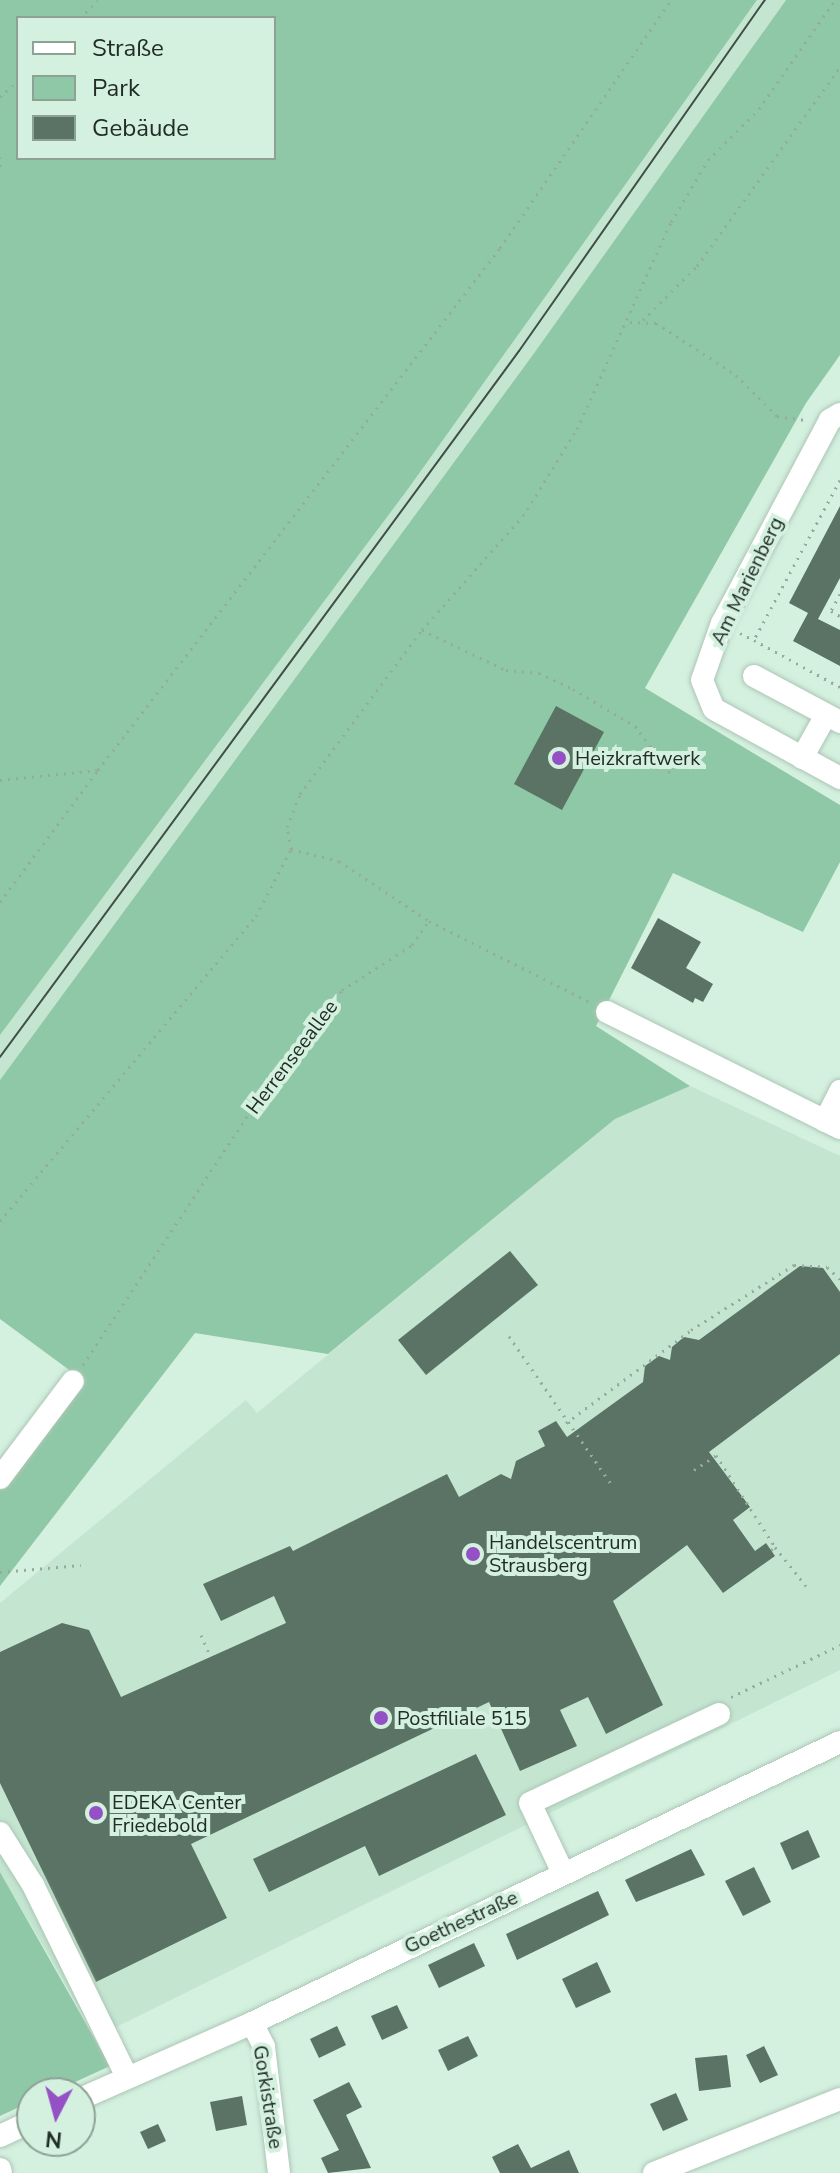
<!DOCTYPE html>
<meta charset="utf-8">
<style>
body{margin:0}
#map{position:relative;width:840px;height:2173px;overflow:hidden;background:#d4f0df;font-family:"Nunito Sans",sans-serif}
div>[style]{position:absolute}
.built>*{inset:0;background:#c4e6d1}
.green>*{inset:0;background:#8fc8a7}
.building>*{inset:0;background:#5a7364}
.path>*{height:3px;margin-top:-1.5px;transform-origin:0;background:repeating-linear-gradient(90deg,#95ab9e 0 2px,transparent 0 8px)}
.roads{filter:drop-shadow(0 0 2px #acc6b6) drop-shadow(0 0 2px #acc6b6)}
.minor>*{height:22px;margin:-11px;padding:0 11px;transform-origin:11px;border-radius:11px;background:#fff}
.tram>*{height:2px;margin:-1px;padding:0 1px;transform-origin:1px;border-radius:1px;background:#414f46}
.dots>*{width:22px;height:22px;translate:-50% -50%;box-sizing:border-box;border:4px solid #d4f0df;border-radius:50%}
span{translate:-50% -50%;white-space:nowrap;text-align:center;line-height:1.15;-webkit-text-stroke:8px #d4f0df;paint-order:stroke}
.street-label{font-size:20px;color:#222d26}
.poi-label{font-size:20px;color:#222d26}
.left{translate:0 -50%;text-align:left}
.legend{position:absolute;left:16px;top:16px;width:260px;height:144px;box-sizing:border-box;background:#d4f0df;border:2px solid #8da295;margin:0;padding:10px 14px;list-style:none;font-size:24px;color:#222d26}
.legend li{display:flex;align-items:center;gap:16px;height:40px}
.legend b{width:40px;border:2px solid #8da295}
.north{position:absolute;left:16px;top:2077px;width:80px;height:80px;box-sizing:border-box;background:#d4f0df;border:2px solid #8da295;border-radius:50%;rotate:186deg;font-size:22px;font-weight:700;line-height:32px;text-align:center;color:#222d26}
.north::after{content:'';display:block;margin:auto;width:28px;height:36px;background:#9451c6;clip-path:polygon(50% 0,100% 100%,50% 72%,0 100%)}
</style>
<div id="map">
<div class="built">
<div style="clip-path:polygon(757px 0,786px 0,532px 356px,0 1080px,0 1035px,408px 489px)"></div>
<div style="clip-path:polygon(690px 1086px,840px 1156px,840px 1670px,96px 2037px,0 1872px,0 1603px,246px 1400px,257px 1413px,615px 1119px)"></div>
</div>
<div class="green">
<div style="clip-path:polygon(evenodd,0 0,757px 0,408px 489px,0 1035px,0 0,18px 18px,274px 18px,274px 158px,18px 158px,18px 18px)"></div>
<div style="clip-path:polygon(786px 0,840px 0,840px 355px,806px 403px,645px 688px,840px 805px,840px 862px,803px 932px,673px 873px,596px 1026px,690px 1086px,615px 1119px,328px 1354px,195px 1333px,0 1586px,0 1471px,72px 1372px,0 1319px,0 1080px,532px 356px)"></div>
<div style="clip-path:polygon(0 1872px,110px 2066px,51px 2093px,32px 2093px,32px 2101px,0 2116px)"></div>
</div>
<div class="building">
<div style="clip-path:polygon(840px 506px,840px 578px,818px 619px,840px 630px,840px 666px,793px 641px,808px 613px,789px 603px)"></div>
<div style="clip-path:polygon(556px 706px,604px 732px,562px 810px,514px 784px)"></div>
<div style="clip-path:polygon(658px 918px,701px 942px,686px 968px,713px 984px,703px 1002px,695px 998px,693px 1003px,631px 968px)"></div>
<div style="clip-path:polygon(510px 1251px,538px 1285px,426px 1375px,398px 1340px)"></div>
<div style="clip-path:polygon(800px 1266px,823px 1268px,840px 1292px,840px 1354px,709px 1452px,750px 1507px,733px 1520px,755px 1551px,766px 1543px,775px 1556px,723px 1593px,687px 1545px,613px 1601px,663px 1705px,606px 1734px,588px 1697px,560px 1710px,577px 1746px,520px 1771px,489px 1702px,191px 1844px,227px 1918px,96px 1982px,0 1783px,0 1652px,62px 1623px,89px 1630px,121px 1697px,286px 1623px,274px 1596px,221px 1621px,203px 1584px,290px 1546px,293px 1551px,447px 1474px,459px 1497px,501px 1474px,511px 1479px,516px 1461px,545px 1446px,538px 1431px,556px 1421px,567px 1437px,643px 1382px,645px 1366px,659px 1356px,670px 1360px,672px 1347px,684px 1337px,699px 1340px)"></div>
<div style="clip-path:polygon(476px 1754px,506px 1815px,379px 1876px,365px 1846px,269px 1892px,253px 1859px)"></div>
<div style="clip-path:polygon(808px 1830px,820px 1857px,792px 1870px,780px 1843px)"></div>
<div style="clip-path:polygon(691px 1849px,705px 1875px,636px 1902px,625px 1880px)"></div>
<div style="clip-path:polygon(754px 1867px,771px 1902px,743px 1916px,725px 1881px)"></div>
<div style="clip-path:polygon(598px 1891px,609px 1915px,517px 1960px,506px 1934px)"></div>
<div style="clip-path:polygon(474px 1943px,485px 1966px,439px 1988px,428px 1965px)"></div>
<div style="clip-path:polygon(597px 1962px,611px 1992px,576px 2008px,562px 1979px)"></div>
<div style="clip-path:polygon(397px 2005px,408px 2028px,382px 2040px,371px 2016px)"></div>
<div style="clip-path:polygon(337px 2026px,346px 2045px,319px 2058px,310px 2039px)"></div>
<div style="clip-path:polygon(468px 2036px,478px 2056px,448px 2071px,438px 2050px)"></div>
<div style="clip-path:polygon(764px 2046px,778px 2075px,760px 2083px,746px 2055px)"></div>
<div style="clip-path:polygon(727px 2055px,731px 2087px,699px 2091px,695px 2058px)"></div>
<div style="clip-path:polygon(349px 2082px,362px 2107px,346px 2115px,371px 2168px,328px 2173px,321px 2158px,339px 2150px,313px 2100px)"></div>
<div style="clip-path:polygon(676px 2093px,688px 2120px,663px 2131px,650px 2104px)"></div>
<div style="clip-path:polygon(242px 2096px,247px 2125px,216px 2131px,210px 2102px)"></div>
<div style="clip-path:polygon(158px 2124px,166px 2141px,148px 2149px,140px 2132px)"></div>
<div style="clip-path:polygon(518px 2144px,531px 2168px,569px 2150px,579px 2173px,500px 2173px,492px 2157px)"></div>
</div>
<div class="path">
<div style="left:80px;top:18px;width:25px;rotate:-45deg"></div>
<div style="left:0;top:97px;width:25px;rotate:-43deg"></div>
<div style="left:0;top:157px;width:13px;rotate:90deg"></div>
<div style="left:643px;top:320px;width:76px;rotate:-45deg"></div>
<div style="left:697px;top:266px;width:245px;rotate:-54.3deg"></div>
<div style="left:630px;top:322px;width:26px;rotate:2deg"></div>
<div style="left:656px;top:323px;width:95px;rotate:33deg"></div>
<div style="left:736px;top:375px;width:58px;rotate:45deg"></div>
<div style="left:777px;top:416px;width:30px;rotate:8deg"></div>
<div style="left:840px;top:480px;width:182px;rotate:118.3deg"></div>
<div style="left:754px;top:640px;width:98px;rotate:28.7deg"></div>
<div style="left:840px;top:594px;width:19px;rotate:118deg"></div>
<div style="left:831px;top:611px;width:10px;rotate:29deg"></div>
<div style="left:422px;top:630px;width:93px;rotate:25.5deg"></div>
<div style="left:506px;top:670px;width:33px;rotate:5deg"></div>
<div style="left:539px;top:673px;width:38px;rotate:25deg"></div>
<div style="left:573px;top:689px;width:72px;rotate:30.8deg"></div>
<div style="left:635px;top:726px;width:60px;rotate:53.1deg"></div>
<div style="left:740px;top:633px;width:16px;rotate:27deg"></div>
<div style="left:0;top:780px;width:99px;rotate:-5.8deg"></div>
<div style="left:98px;top:770px;width:659px;rotate:-52.4deg"></div>
<div style="left:500px;top:248px;width:301px;rotate:-55.4deg"></div>
<div style="left:291px;top:849px;width:22px;rotate:-100deg"></div>
<div style="left:287px;top:827px;width:35px;rotate:-68deg"></div>
<div style="left:300px;top:794px;width:204px;rotate:-53.4deg"></div>
<div style="left:422px;top:630px;width:152px;rotate:-48.5deg"></div>
<div style="left:523px;top:516px;width:102px;rotate:-58.2deg"></div>
<div style="left:577px;top:429px;width:227px;rotate:-65.6deg"></div>
<div style="left:671px;top:222px;width:72px;rotate:-59.2deg"></div>
<div style="left:708px;top:160px;width:72px;rotate:-45deg"></div>
<div style="left:759px;top:109px;width:133px;rotate:-55.1deg"></div>
<div style="left:0;top:902px;width:164px;rotate:-53.4deg"></div>
<div style="left:0;top:1221px;width:398px;rotate:-50deg"></div>
<div style="left:256px;top:916px;width:76px;rotate:-62.4deg"></div>
<div style="left:291px;top:849px;width:49px;rotate:14deg"></div>
<div style="left:339px;top:861px;width:108px;rotate:33.7deg"></div>
<div style="left:429px;top:921px;width:180px;rotate:26.7deg"></div>
<div style="left:509px;top:1336px;width:180px;rotate:55.4deg"></div>
<div style="left:83px;top:1365px;width:349px;rotate:-56.6deg"></div>
<div style="left:275px;top:1074px;width:107px;rotate:-51.4deg"></div>
<div style="left:342px;top:990px;width:83px;rotate:-32.7deg"></div>
<div style="left:412px;top:945px;width:29px;rotate:-55deg"></div>
<div style="left:566px;top:1423px;width:156px;rotate:-36.6deg"></div>
<div style="left:691px;top:1330px;width:122px;rotate:-32.3deg"></div>
<div style="left:794px;top:1265px;width:33px;rotate:3deg"></div>
<div style="left:827px;top:1267px;width:18px;rotate:43deg"></div>
<div style="left:694px;top:1470px;width:27px;rotate:-34deg"></div>
<div style="left:716px;top:1455px;width:109px;rotate:57.3deg"></div>
<div style="left:771px;top:1550px;width:5px;rotate:-37deg"></div>
<div style="left:775px;top:1547px;width:50px;rotate:51.5deg"></div>
<div style="left:0;top:1572px;width:81px;rotate:-4.9deg"></div>
<div style="left:201px;top:1635px;width:24px;rotate:66deg"></div>
<div style="left:731px;top:1697px;width:121px;rotate:-25.5deg"></div>
</div>
<div class="roads">
<div class="minor">
<div style="left:840px;top:414px;width:12px;rotate:149deg"></div>
<div style="left:830px;top:420px;width:230px;rotate:118deg"></div>
<div style="left:722px;top:623px;width:60px;rotate:109.3deg"></div>
<div style="left:702px;top:680px;width:31px;rotate:68deg"></div>
<div style="left:714px;top:709px;width:144px;rotate:28.7deg"></div>
<div style="left:754px;top:676px;width:98px;rotate:28.1deg"></div>
<div style="left:802px;top:758px;width:49px;rotate:-60.8deg"></div>
<div style="left:607px;top:1012px;width:260px;rotate:26.5deg"></div>
<div style="left:825px;top:1121px;width:34px;rotate:-63deg"></div>
<div style="left:0;top:1478px;width:121px;rotate:-53deg"></div>
<div style="left:0;top:1833px;width:62px;rotate:57.6deg"></div>
<div style="left:33px;top:1885px;width:214px;rotate:63.9deg"></div>
<div style="left:563px;top:1873px;width:77px;rotate:-115.2deg"></div>
<div style="left:530px;top:1803px;width:209px;rotate:-25.2deg"></div>
<div style="left:252px;top:2023px;width:27px;rotate:63deg"></div>
<div style="left:264px;top:2047px;width:127px;rotate:83.2deg"></div>
<div style="left:80px;top:2099px;width:188px;rotate:-23.8deg"></div>
<div style="left:252px;top:2023px;width:652px;rotate:-25.54deg"></div>
<div style="left:0;top:2136px;width:35px;rotate:-25deg"></div>
<div style="left:0;top:2169px;width:4px;rotate:76deg"></div>
<div style="left:654px;top:2173px;width:200px;rotate:-21.7deg"></div>
</div>
</div>
<div class="tram">
<div style="left:0;top:1057px;width:876px;rotate:-53.68deg"></div>
<div style="left:519px;top:351px;width:429px;rotate:-55deg"></div>
</div>
<div class="dots">
<div style="left:559px;top:758px;background:#9451c6"></div>
<div style="left:473px;top:1554px;background:#9451c6"></div>
<div style="left:381px;top:1718px;background:#9451c6"></div>
<div style="left:96px;top:1813px;background:#9451c6"></div>
</div>
<div class="street-label">
<span style="left:747px;top:581px;rotate:-64deg">Am Marienberg</span>
<span style="left:292px;top:1057px;rotate:-53deg">Herrenseeallee</span>
<span style="left:461px;top:1922px;rotate:-25deg">Goethestraße</span>
<span style="left:268px;top:2097px;rotate:81deg">Gorkistraße</span>
</div>
<div class="poi-label">
<span class="left" style="left:575px;top:758px">Heizkraftwerk</span>
<span class="left" style="left:489px;top:1554px">Handelscentrum<br>Strausberg</span>
<span class="left" style="left:397px;top:1718px">Postfiliale 515</span>
<span class="left" style="left:112px;top:1814px">EDEKA Center<br>Friedebold</span>
</div>
<ul class="legend">
<li><b style="height:10px;background:#fff"></b>Straße</li>
<li><b style="height:22px;background:#8fc8a7"></b>Park</li>
<li><b style="height:22px;background:#5a7364"></b>Gebäude</li>
</ul>
<div class="north">N</div>
</div>
